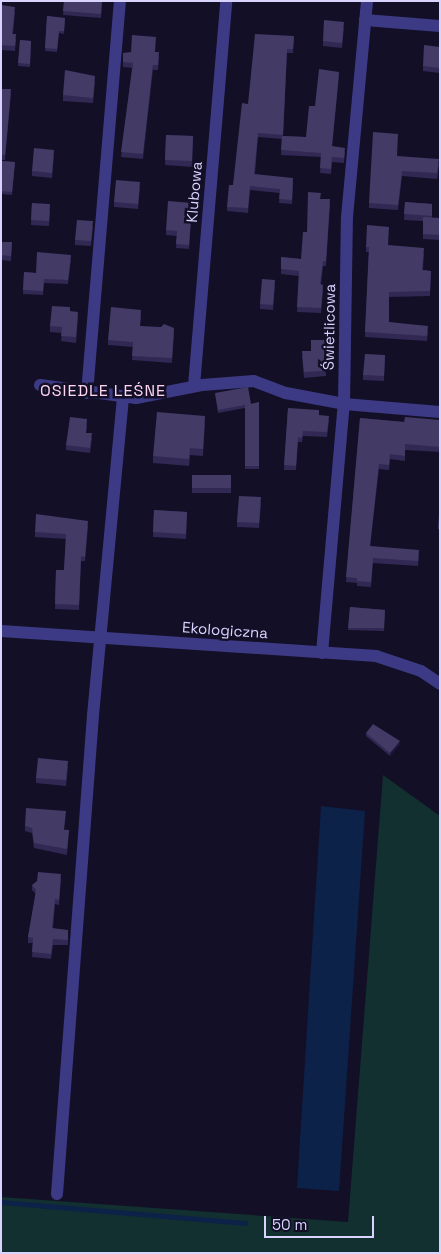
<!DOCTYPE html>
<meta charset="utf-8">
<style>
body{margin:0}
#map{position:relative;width:441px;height:1254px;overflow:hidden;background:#130f26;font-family:"Space Grotesk",sans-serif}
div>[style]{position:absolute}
.green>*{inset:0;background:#12302f}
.water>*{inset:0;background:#0c2248}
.stream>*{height:4.5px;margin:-2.25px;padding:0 2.25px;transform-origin:2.25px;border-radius:2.25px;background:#0c2248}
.minor>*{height:12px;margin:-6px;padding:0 6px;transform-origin:6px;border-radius:6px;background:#3d3a85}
.wall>*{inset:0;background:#312854}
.shaded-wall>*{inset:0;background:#1d163a}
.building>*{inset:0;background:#433a66}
span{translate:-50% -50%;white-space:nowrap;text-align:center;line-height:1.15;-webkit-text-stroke:5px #130f26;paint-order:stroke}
.street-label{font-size:15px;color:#d9d4ff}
.neighbourhood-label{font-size:16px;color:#ffd6f0;letter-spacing:1px}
.frame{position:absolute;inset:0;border:2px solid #d9d4ff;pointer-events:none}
.scale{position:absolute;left:264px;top:1216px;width:110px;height:22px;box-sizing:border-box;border:2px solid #d9d4ff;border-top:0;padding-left:6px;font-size:15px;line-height:18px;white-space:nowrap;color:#d9d4ff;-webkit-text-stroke:4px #130f26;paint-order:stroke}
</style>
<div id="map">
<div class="green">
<div style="clip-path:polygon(383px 775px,440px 816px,440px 1253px,1px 1253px,1px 1197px,348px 1222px)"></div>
</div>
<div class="water">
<div style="clip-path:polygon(321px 806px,365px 811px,339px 1191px,297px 1188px)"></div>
</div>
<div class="stream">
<div style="left:1px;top:1202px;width:245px;rotate:4.9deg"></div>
</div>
<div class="minor">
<div style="left:365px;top:20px;width:75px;rotate:4.6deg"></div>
<div style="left:40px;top:385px;width:97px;rotate:7.7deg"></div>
<div style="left:136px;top:398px;width:67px;rotate:-11.1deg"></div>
<div style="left:202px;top:385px;width:52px;rotate:-4.4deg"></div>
<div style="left:254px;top:381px;width:34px;rotate:21deg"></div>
<div style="left:286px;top:393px;width:59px;rotate:10.7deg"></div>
<div style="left:344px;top:404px;width:96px;rotate:4.8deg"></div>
<div style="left:194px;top:386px;width:386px;rotate:-85.2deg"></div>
<div style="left:87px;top:393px;width:393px;rotate:-85.2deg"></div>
<div style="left:1px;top:631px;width:376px;rotate:3.8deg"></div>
<div style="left:376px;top:656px;width:47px;rotate:18.4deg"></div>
<div style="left:421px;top:671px;width:23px;rotate:34deg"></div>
<div style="left:322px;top:653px;width:250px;rotate:-85deg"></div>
<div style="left:344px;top:404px;width:187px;rotate:-89.1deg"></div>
<div style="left:347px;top:217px;width:217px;rotate:-84.7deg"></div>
<div style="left:57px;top:1194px;width:480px;rotate:-85.7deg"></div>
<div style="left:93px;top:715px;width:318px;rotate:-84.6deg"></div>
</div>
<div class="wall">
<div style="clip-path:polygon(64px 1px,102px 1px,101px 18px,63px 15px)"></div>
<div style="clip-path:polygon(1px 5px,15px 12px,13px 34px,16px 40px,15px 51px,1px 50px)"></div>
<div style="clip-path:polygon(47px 16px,65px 18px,64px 34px,59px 33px,57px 52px,45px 51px)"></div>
<div style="clip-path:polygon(344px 27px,342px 48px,323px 46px,323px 41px)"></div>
<div style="clip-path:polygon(294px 36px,293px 53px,287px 53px,283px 136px,306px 137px,315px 106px,339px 76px,332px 146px,345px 152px,344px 163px,332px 162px,331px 174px,320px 173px,321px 157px,281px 155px,282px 139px,258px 137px,255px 174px,293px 182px,292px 204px,279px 203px,280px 193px,250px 190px,248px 213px,227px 211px,227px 207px,233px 185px,248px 104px)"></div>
<div style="clip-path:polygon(20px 40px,31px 41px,30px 67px,18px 66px)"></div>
<div style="clip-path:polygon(440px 47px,440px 73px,423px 71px,423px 66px)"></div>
<div style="clip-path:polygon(155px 52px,159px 57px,158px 70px,153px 70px,143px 159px,121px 157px,132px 68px,123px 67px,123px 62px)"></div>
<div style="clip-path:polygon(95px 81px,93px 103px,63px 101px,63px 95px)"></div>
<div style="clip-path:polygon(1px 89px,11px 94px,5px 160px,1px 160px)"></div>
<div style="clip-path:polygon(166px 135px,193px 136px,192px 167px,165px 165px)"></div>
<div style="clip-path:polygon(54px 155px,52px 178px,32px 176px,32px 171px)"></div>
<div style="clip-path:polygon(397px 156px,439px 164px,437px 179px,402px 176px,398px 210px,369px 208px,369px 203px)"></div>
<div style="clip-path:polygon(1px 161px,15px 162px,12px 195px,1px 194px)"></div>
<div style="clip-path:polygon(140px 187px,138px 209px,114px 207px,114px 202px)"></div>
<div style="clip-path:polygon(321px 199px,330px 204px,326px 266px,323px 266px,321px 284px,323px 290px,321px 313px,297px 312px,299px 276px,281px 274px,281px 257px,301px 259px,307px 232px)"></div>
<div style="clip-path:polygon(405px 202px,432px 204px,432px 218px,440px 218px,440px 240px,423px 239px,423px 221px,404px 220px)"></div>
<div style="clip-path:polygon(32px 203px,50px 210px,49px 226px,31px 225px)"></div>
<div style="clip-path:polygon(192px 208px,189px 249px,176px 248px,177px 236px,166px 235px,166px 230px)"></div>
<div style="clip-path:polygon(93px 226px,91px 246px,75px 245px,75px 240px)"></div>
<div style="clip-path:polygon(1px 242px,12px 242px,11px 261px,1px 260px)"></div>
<div style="clip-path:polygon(388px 245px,424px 253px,423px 270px,431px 271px,430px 296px,389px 297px,389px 322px,428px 331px,427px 341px,365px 337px,369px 252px,366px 252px,366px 247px)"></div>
<div style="clip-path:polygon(71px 259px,68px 284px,44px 283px,43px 295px,23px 294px,24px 272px,36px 273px)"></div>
<div style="clip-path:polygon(275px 285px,273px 310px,260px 309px,260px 304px)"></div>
<div style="clip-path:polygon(70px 311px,78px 317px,76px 343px,61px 341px,62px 333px,50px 332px,50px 326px)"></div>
<div style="clip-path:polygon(141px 315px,140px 326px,174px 333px,172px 363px,132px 360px,133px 347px,108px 345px,108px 340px)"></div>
<div style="clip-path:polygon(325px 340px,326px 376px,304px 378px,302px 356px,311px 351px)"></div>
<div style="clip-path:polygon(385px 355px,384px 381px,363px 380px,363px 375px)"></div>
<div style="clip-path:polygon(215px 393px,251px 404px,259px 402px,259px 469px,245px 469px,245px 408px,218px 413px)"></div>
<div style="clip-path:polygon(288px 408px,319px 415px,329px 420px,327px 437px,303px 436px,302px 442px,298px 442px,296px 470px,284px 470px)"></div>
<div style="clip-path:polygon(360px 418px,404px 422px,440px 420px,440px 452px,405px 450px,405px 461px,390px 459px,389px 470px,379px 469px,370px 546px,419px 555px,418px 566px,373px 563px,371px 587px,357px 586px,357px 583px,346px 582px)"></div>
<div style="clip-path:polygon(205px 423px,203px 456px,190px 455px,189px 466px,153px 463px,153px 456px)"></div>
<div style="clip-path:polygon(87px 425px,86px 433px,92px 438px,90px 453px,66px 450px,66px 445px)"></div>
<div style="clip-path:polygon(192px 475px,231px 475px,231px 493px,192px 493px)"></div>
<div style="clip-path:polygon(261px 503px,259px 528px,237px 527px,237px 522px)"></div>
<div style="clip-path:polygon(154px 510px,187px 512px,186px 539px,153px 537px)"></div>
<div style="clip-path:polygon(88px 526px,85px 561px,81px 561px,79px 610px,55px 609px,56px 570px,64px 570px,66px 539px,35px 537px,35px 532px)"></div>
<div style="clip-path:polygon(350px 607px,385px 610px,384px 631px,348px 630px)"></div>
<div style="clip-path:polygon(366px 733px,400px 744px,390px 756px,366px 736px)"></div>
<div style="clip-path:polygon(68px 766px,66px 786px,36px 783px,36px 778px)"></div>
<div style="clip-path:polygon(25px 826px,69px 830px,67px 855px,34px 848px,32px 833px,25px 831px)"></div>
<div style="clip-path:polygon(61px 879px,59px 905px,55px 904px,53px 928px,68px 935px,68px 945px,53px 945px,51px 959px,32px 957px,33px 943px,28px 943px,28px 937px,36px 894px,32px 890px,32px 885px)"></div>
</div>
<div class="shaded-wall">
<div style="clip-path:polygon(153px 65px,153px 70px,143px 159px,143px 154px)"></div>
<div style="clip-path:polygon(379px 464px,379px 469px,370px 551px,370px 546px)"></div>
<div style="clip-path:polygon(400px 741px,400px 744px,390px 756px,390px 753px)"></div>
</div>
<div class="building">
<div style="clip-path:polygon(64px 1px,102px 1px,101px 14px,63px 11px)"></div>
<div style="clip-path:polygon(1px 5px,15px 7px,12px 34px,16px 34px,15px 46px,1px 45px)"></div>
<div style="clip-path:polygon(47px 16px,65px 18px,64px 31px,59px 31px,57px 49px,45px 48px)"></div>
<div style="clip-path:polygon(324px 20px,344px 22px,342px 43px,323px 41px)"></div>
<div style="clip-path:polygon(255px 34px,294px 36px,293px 49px,287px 49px,283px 135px,258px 133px,254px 174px,293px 178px,292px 200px,279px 199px,280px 189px,250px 186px,248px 208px,227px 207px,229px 185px,233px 185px,242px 103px,248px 104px)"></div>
<div style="clip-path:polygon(132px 35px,156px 37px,155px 52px,159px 52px,158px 65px,153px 65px,143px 154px,121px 152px,133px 63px,123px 62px,123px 53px,131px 52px)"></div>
<div style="clip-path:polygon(20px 40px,31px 41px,30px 64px,18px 63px)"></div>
<div style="clip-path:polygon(424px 45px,440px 47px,440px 68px,423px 66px)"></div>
<div style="clip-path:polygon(319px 69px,339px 72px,332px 146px,345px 148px,344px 158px,332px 157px,331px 169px,320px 168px,321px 153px,281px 150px,282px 136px,306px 137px,309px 106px,315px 106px)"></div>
<div style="clip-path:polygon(65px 70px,95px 76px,93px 98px,63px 95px)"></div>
<div style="clip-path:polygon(1px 89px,11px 89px,5px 155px,1px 154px)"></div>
<div style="clip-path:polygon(373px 132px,398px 134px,397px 156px,439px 159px,437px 173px,402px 171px,398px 205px,369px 203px)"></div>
<div style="clip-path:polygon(166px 135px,193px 136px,192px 161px,165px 160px)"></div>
<div style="clip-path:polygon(34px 148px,54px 150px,52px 173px,32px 171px)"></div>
<div style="clip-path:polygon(1px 161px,15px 162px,12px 192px,1px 191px)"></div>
<div style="clip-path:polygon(116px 180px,140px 182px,138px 204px,114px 202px)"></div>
<div style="clip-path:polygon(308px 192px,321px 193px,320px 199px,330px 199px,326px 261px,323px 261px,320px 284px,323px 285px,321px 308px,297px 307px,299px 271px,281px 269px,281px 257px,301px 259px,303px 232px,307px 232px)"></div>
<div style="clip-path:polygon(168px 201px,192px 203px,189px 245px,176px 244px,177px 231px,166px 230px)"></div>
<div style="clip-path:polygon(405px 202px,432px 204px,432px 216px,404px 214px)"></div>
<div style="clip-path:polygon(32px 203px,50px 204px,49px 221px,31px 220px)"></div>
<div style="clip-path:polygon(423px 217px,440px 218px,440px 235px,423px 234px)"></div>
<div style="clip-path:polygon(77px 220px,93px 221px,91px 241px,75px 240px)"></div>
<div style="clip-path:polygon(367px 225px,389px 227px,388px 245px,424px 248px,422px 270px,431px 271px,430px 291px,389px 292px,389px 322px,428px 326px,427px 336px,365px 332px,369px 247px,366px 247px)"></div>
<div style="clip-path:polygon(1px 242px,12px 242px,11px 256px,1px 255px)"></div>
<div style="clip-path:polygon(37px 252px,71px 255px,68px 280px,44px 279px,43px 291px,23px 290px,24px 272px,36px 273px)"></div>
<div style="clip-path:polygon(262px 279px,275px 280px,273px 305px,260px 304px)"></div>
<div style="clip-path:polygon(52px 306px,70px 307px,70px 311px,78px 312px,76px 337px,61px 336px,62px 327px,50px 326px)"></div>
<div style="clip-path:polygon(111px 307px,141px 310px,140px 326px,161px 327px,164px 324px,174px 328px,172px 358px,132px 356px,133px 342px,108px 340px)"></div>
<div style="clip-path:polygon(311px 340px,325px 340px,326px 371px,304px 372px,302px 351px,311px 351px)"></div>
<div style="clip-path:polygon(365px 354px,385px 355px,384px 376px,363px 375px)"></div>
<div style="clip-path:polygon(248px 387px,251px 404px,259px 402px,259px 466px,245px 466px,245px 405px,218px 410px,215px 393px)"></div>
<div style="clip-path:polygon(288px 408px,319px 410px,319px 415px,329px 416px,327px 432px,303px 431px,302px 438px,298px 437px,296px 466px,284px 465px)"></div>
<div style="clip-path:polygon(157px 412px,205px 416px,203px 449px,190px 448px,189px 459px,153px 456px)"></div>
<div style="clip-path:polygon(70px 417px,87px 419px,86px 433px,92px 433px,90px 448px,66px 445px)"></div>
<div style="clip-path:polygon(405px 417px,440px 420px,440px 447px,405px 444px,405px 456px,390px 454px,389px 465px,379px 464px,370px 546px,419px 550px,418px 561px,373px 558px,371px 582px,357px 581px,357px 578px,346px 577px,360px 418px,404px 422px)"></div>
<div style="clip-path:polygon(192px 475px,231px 475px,231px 488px,192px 488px)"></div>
<div style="clip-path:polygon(239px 496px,261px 497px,259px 523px,237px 522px)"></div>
<div style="clip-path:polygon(154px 510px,187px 512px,186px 534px,153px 532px)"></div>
<div style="clip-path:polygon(439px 513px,440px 513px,440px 529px,438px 529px)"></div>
<div style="clip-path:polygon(36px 514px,88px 521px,85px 557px,81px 556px,79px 605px,55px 604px,56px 570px,64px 570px,66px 534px,35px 532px)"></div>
<div style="clip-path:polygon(350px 607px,385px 610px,384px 628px,348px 628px)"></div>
<div style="clip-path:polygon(373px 724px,400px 741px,390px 753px,366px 733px)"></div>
<div style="clip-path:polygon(38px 758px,68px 761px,66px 780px,36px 778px)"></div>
<div style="clip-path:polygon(26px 808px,66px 811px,64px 830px,69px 830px,67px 849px,34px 843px,32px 828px,25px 826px)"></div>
<div style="clip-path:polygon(38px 872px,61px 874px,59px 900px,55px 899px,52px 928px,68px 930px,68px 940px,53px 939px,51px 954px,32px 952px,33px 938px,28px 937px,36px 890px,32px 885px,37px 881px)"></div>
</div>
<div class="street-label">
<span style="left:194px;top:192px;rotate:-85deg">Klubowa</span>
<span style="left:329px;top:327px;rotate:-89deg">Świetlicowa</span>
<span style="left:225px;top:630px;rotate:4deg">Ekologiczna</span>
</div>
<div class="neighbourhood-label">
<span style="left:103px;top:391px">OSIEDLE LEŚNE</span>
</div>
<div class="frame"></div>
<div class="scale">50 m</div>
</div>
